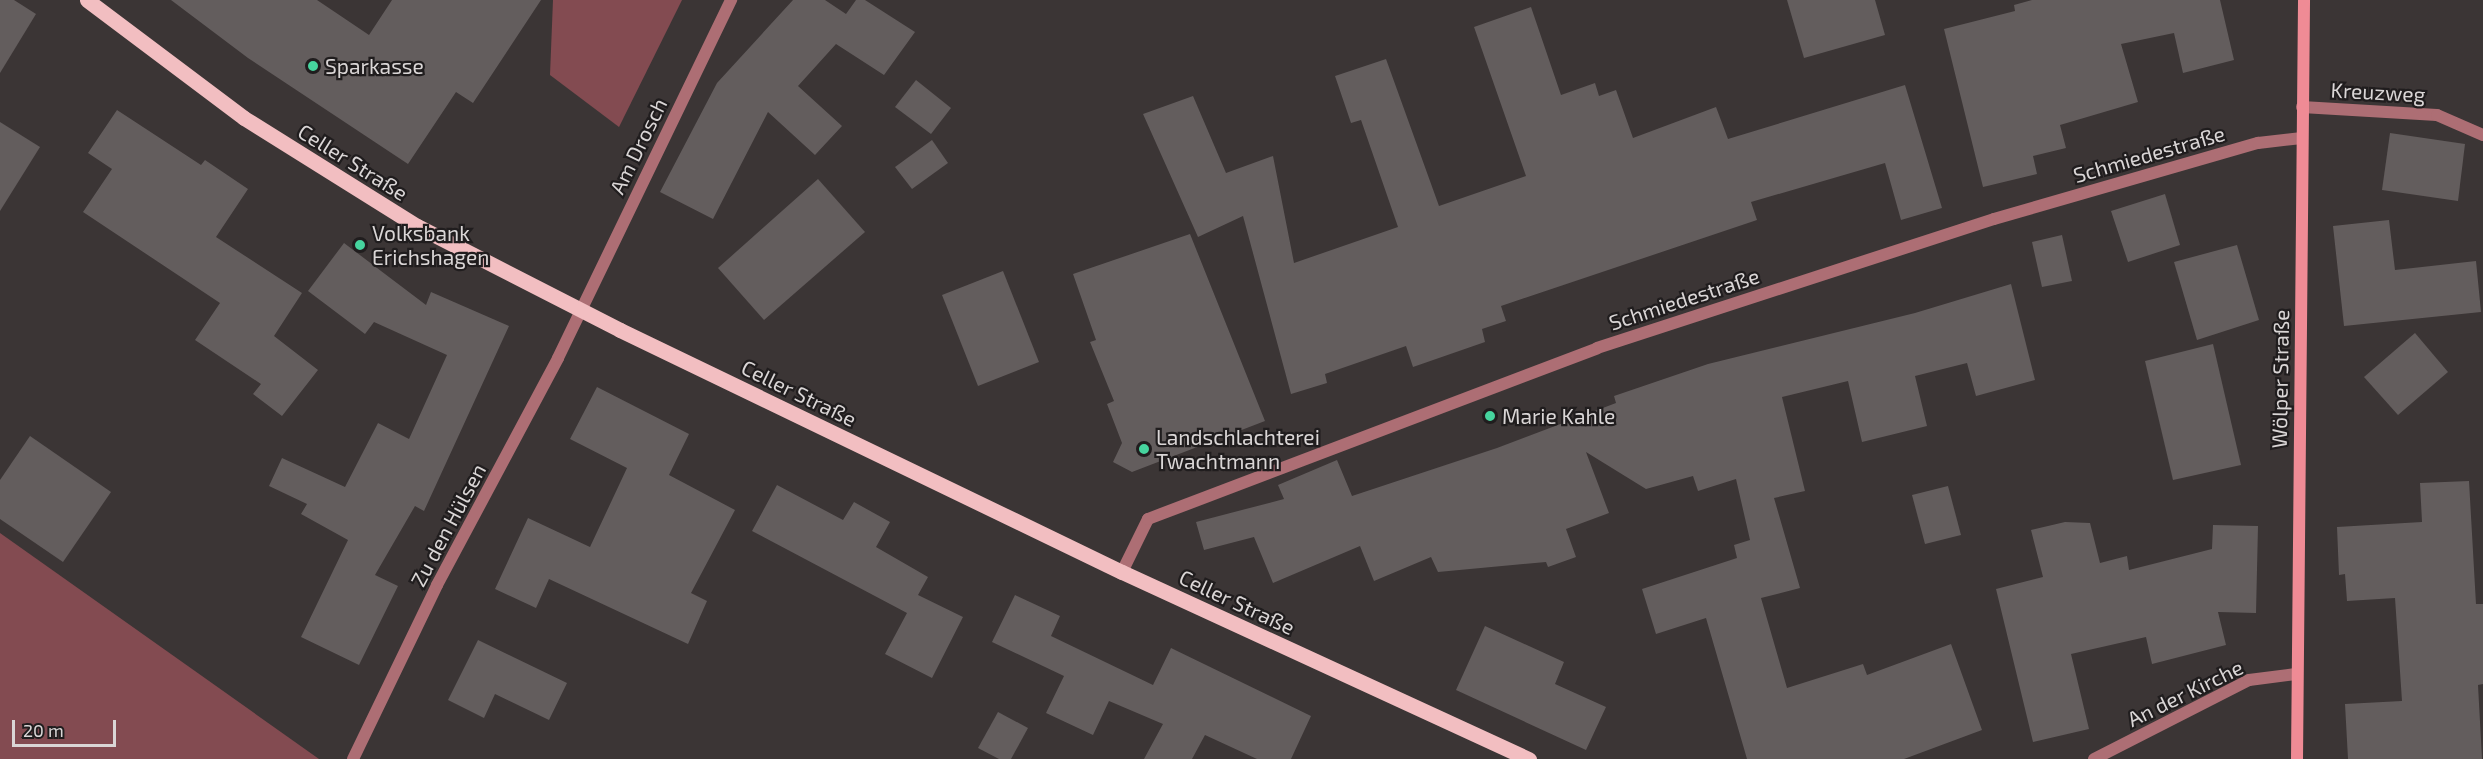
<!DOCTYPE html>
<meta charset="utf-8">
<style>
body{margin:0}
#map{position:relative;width:2483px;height:759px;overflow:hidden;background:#3b3535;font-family:"Exo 2",sans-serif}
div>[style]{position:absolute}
.green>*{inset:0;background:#834b51}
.building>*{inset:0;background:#635d5d}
.street>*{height:12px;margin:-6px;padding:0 6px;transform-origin:6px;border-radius:6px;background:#ad6e74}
.secondary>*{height:12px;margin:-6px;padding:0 6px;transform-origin:6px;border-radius:6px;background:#ef8b95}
.primary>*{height:15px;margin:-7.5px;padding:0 7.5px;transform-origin:7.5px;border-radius:7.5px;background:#f2bec1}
.dots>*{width:16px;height:16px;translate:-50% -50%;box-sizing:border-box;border:3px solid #201d1e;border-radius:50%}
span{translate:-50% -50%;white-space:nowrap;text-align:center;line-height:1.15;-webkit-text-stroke:4.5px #201d1e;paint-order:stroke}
.poi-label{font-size:21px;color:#dad6d6}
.left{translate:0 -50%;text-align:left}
.street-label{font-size:21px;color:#dad6d6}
.scale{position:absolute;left:12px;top:720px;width:104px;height:27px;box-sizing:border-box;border:3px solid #dad6d6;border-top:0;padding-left:8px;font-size:18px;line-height:21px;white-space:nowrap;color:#dad6d6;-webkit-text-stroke:4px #201d1e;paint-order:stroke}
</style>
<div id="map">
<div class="green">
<div style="clip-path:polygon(553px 0,682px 0,619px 127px,550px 75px)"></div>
<div style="clip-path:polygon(0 533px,319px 759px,0 759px)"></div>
</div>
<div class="building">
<div style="clip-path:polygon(0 0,14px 0,36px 14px,0 73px)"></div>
<div style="clip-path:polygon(171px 0,317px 0,369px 35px,392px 0,541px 0,473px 103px,456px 92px,408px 164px,248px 58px)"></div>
<div style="clip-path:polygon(793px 0,825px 0,846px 14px,856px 0,865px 0,915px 32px,884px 75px,836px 44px,798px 86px,842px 126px,815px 155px,768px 112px,713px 219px,660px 192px,717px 83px)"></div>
<div style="clip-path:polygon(1787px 0,1875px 0,1885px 35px,1804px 58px)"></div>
<div style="clip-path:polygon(2032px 0,2220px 0,2234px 60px,2183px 73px,2174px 33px,2121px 44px,2138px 102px,2060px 125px,2066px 148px,2033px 156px,2037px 174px,1983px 187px,1944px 29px,2015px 11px,2014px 5px)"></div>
<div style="clip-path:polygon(1531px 7px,1561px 95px,1595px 83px,1599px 96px,1616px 90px,1633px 138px,1716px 107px,1728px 139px,1905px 85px,1942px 208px,1901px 220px,1885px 163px,1751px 202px,1757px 220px,1501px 306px,1506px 321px,1482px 329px,1485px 342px,1413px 367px,1406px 346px,1325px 374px,1327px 383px,1291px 394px,1243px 216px,1198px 237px,1143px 114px,1193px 96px,1226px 173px,1273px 156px,1294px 263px,1398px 227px,1361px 120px,1351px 123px,1335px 76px,1386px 59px,1439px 206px,1526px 176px,1474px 27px)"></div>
<div style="clip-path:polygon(916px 80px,951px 108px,931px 134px,895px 107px)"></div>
<div style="clip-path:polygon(117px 110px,201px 165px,205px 160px,248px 189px,216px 237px,302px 293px,274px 336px,318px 370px,282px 416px,253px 394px,261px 384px,195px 340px,220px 303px,83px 212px,112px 169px,88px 153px)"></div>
<div style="clip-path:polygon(0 122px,40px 147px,0 211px)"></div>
<div style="clip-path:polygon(2390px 133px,2465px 144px,2458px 201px,2382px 190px)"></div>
<div style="clip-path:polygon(932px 140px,948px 163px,912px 189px,895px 167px)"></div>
<div style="clip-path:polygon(818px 179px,865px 232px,764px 320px,718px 268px)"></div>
<div style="clip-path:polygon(2165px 194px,2180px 245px,2128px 262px,2111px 211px)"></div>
<div style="clip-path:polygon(2389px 220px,2395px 270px,2476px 261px,2481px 312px,2344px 326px,2333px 226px)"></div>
<div style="clip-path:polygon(1190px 234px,1265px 421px,1132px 472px,1113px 462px,1122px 443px,1107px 404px,1114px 401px,1090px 342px,1096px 340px,1073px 274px)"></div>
<div style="clip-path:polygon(2062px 235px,2072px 281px,2042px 287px,2032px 242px)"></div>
<div style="clip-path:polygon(344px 243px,426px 305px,431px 292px,509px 326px,424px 511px,415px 506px,375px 575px,398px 586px,359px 665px,301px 637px,348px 540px,301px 514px,307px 504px,269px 486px,282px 458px,345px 487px,378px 423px,409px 439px,447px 355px,374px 322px,365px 334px,308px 291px)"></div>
<div style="clip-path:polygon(2237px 245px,2259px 320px,2197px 340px,2174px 262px)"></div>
<div style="clip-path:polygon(1003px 271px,1039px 362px,978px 386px,942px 295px)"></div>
<div style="clip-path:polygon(2011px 284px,2035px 380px,1976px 396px,1967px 363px,1915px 376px,1927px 426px,1862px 442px,1848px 381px,1782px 397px,1805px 491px,1774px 498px,1800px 588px,1761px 598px,1787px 688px,1863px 664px,1867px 675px,1951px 644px,1982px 730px,1904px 759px,1747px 759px,1706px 618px,1656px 634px,1642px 589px,1737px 558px,1734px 545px,1750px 540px,1736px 479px,1698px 491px,1693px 476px,1646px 489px,1586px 452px,1609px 513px,1566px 529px,1576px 557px,1548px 567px,1546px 562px,1438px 572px,1431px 557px,1374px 581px,1360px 546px,1273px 583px,1254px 537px,1204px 550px,1196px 522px,1284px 499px,1278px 485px,1337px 460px,1352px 496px,1497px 448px,1616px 403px,1614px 396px,1708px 364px,1915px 313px)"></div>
<div style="clip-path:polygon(2415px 333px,2448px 372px,2398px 415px,2364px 377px)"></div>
<div style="clip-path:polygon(2213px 344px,2241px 465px,2173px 480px,2145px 361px)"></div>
<div style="clip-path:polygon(597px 387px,689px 434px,669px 475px,735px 510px,691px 593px,707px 601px,688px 644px,549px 579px,536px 608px,495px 589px,528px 518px,590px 547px,627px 468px,570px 439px)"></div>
<div style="clip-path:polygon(30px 436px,111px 492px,63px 562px,0 519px,0 480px)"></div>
<div style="clip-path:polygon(2469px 481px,2476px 604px,2483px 604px,2483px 684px,2478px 685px,2482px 759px,2348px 759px,2345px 704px,2402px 701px,2395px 598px,2347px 601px,2345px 574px,2339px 575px,2337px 527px,2422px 522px,2420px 483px)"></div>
<div style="clip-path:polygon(777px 485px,843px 520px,854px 502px,890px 522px,876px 547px,928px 577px,918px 595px,963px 617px,932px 678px,885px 654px,907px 613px,752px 531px)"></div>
<div style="clip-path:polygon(1948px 486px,1961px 535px,1925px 544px,1912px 495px)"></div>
<div style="clip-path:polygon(2065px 522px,2090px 523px,2100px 563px,2127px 556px,2129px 570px,2212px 549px,2213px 525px,2258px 526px,2256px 613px,2218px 612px,2226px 645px,2152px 664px,2146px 637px,2071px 654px,2089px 729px,2033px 742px,1996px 589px,2043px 577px,2031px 530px)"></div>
<div style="clip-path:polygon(1015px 595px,1060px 616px,1051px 636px,1153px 685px,1171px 648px,1311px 716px,1291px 759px,1257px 759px,1205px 735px,1192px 759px,1144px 759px,1163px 724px,1109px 701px,1093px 735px,1046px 713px,1064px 676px,992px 642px)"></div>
<div style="clip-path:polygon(1485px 626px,1564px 662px,1555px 684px,1606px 707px,1586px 750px,1456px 690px)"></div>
<div style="clip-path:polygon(478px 640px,567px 683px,549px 720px,495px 694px,484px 718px,448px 700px)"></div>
<div style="clip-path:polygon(998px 712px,1028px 728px,1011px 759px,999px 759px,978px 748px)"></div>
</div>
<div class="street">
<div style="left:2302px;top:107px;width:135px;rotate:3.4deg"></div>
<div style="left:2437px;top:115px;width:50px;rotate:23.5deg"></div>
<div style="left:1122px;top:572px;width:59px;rotate:-63.9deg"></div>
<div style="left:1148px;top:519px;width:480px;rotate:-20.8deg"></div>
<div style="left:1597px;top:348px;width:417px;rotate:-18deg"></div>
<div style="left:1994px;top:219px;width:275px;rotate:-16.1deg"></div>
<div style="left:2258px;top:143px;width:44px;rotate:-6.5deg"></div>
<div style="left:353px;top:759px;width:193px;rotate:-64.2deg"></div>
<div style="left:437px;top:585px;width:257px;rotate:-61.9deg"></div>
<div style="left:558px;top:358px;width:398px;rotate:-64.2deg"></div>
<div style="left:2094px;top:759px;width:174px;rotate:-27deg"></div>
<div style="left:2249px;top:680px;width:47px;rotate:-7.3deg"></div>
</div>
<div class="secondary">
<div style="left:2297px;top:759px;width:759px;rotate:-89.47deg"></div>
</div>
<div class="primary">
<div style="left:87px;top:0;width:196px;rotate:36.9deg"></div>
<div style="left:244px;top:118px;width:204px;rotate:32deg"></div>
<div style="left:417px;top:226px;width:228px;rotate:27.1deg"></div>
<div style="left:620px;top:330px;width:557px;rotate:25.74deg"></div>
<div style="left:1122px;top:572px;width:448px;rotate:24.7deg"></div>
</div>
<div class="dots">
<div style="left:313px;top:66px;background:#46d49e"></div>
<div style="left:360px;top:245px;background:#46d49e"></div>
<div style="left:1490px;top:416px;background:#46d49e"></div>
<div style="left:1144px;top:449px;background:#46d49e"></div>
</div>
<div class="poi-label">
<span class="left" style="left:325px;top:66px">Sparkasse</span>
<span class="left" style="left:372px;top:245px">Volksbank<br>Erichshagen</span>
<span class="left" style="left:1502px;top:416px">Marie Kahle</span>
<span class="left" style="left:1156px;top:449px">Landschlachterei<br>Twachtmann</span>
</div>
<div class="street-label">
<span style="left:2378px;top:92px;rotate:3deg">Kreuzweg</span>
<span style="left:638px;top:146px;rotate:-64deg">Am Drosch</span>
<span style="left:2149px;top:154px;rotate:-16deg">Schmiedestraße</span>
<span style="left:353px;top:162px;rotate:32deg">Celler Straße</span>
<span style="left:1684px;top:299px;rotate:-18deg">Schmiedestraße</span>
<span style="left:2280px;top:379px;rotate:-89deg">Wölper Straße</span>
<span style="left:799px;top:393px;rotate:26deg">Celler Straße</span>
<span style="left:448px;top:525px;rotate:-62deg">Zu den Hülsen</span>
<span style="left:1237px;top:602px;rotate:25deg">Celler Straße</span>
<span style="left:2185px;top:693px;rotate:-26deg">An der Kirche</span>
</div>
<div class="scale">20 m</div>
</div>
